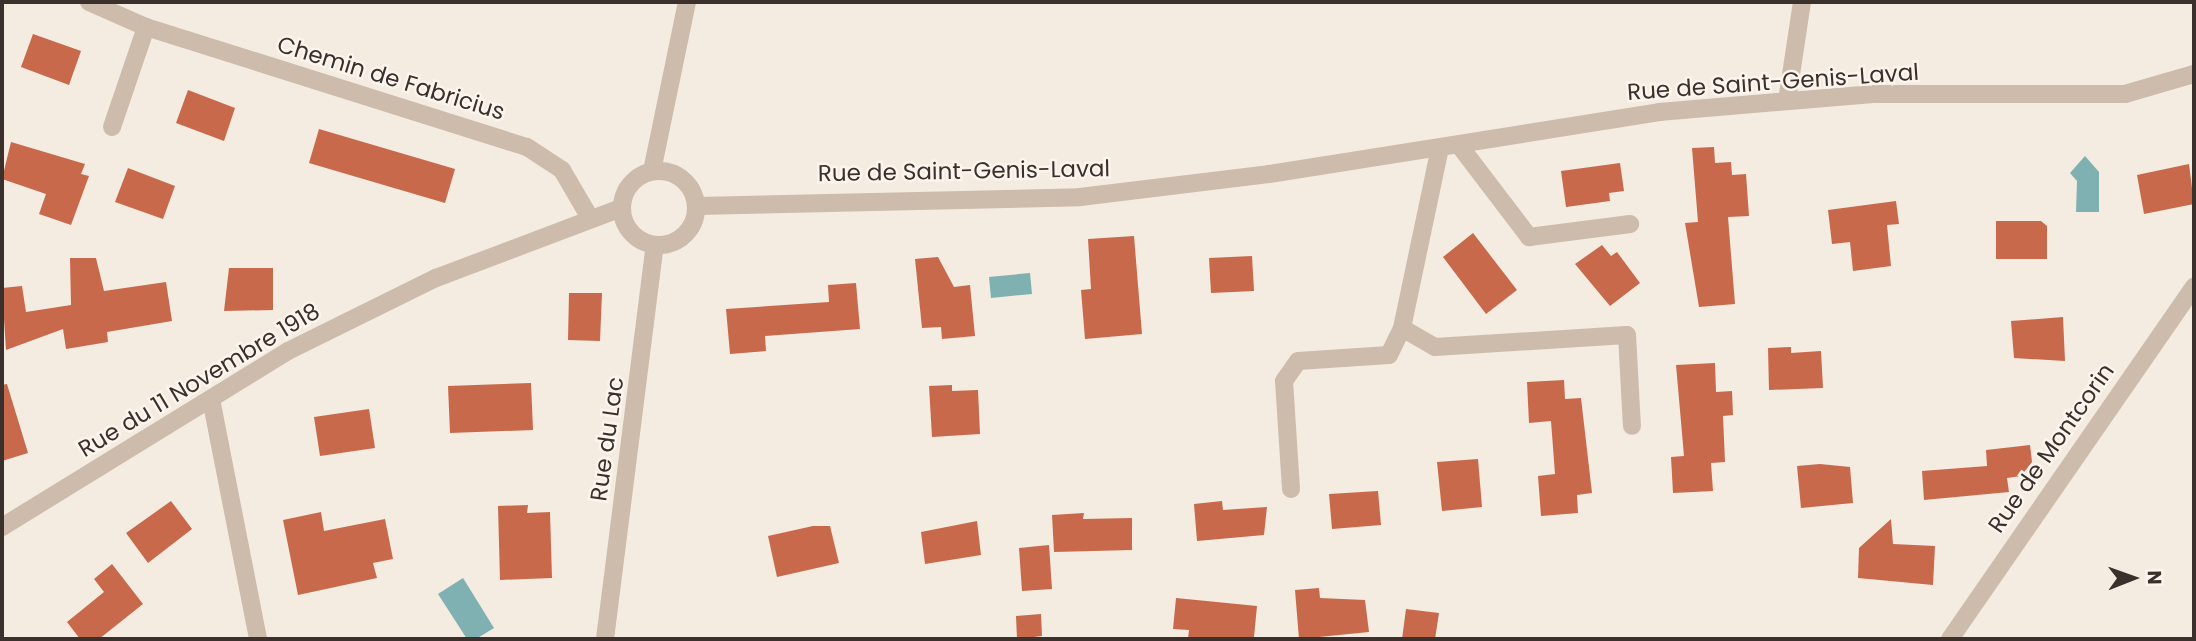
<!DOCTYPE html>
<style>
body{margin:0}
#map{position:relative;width:2196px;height:641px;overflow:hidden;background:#f4ebe1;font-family:Poppins,sans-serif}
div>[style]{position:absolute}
.water>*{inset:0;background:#7fb0b2}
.building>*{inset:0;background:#c8694b}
.minor>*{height:18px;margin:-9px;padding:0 9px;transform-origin:9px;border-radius:9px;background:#cdbbac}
.minor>.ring{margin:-9px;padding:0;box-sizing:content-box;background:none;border:18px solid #cdbbac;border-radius:50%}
span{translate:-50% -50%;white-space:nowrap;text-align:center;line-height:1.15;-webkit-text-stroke:5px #fbf5ee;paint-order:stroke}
.street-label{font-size:23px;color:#3b302b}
.frame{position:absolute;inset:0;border:4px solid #3b302b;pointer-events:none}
.north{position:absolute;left:2098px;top:543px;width:70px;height:70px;-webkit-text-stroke:5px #fbf5ee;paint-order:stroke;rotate:89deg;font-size:19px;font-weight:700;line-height:28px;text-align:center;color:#3b302b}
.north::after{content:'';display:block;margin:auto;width:24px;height:32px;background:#3b302b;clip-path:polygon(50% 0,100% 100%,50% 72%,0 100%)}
</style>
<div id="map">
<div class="water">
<div style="clip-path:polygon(2085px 156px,2099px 172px,2099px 212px,2076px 212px,2077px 181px,2070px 173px)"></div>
<div style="clip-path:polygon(1030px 273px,1032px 294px,991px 298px,989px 277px)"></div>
<div style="clip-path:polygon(463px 578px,494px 628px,476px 639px,467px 639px,438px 594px)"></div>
</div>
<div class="building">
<div style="clip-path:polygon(33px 34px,81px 51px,69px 85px,21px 67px)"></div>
<div style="clip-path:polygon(188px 90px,235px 108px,224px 141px,176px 123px)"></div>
<div style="clip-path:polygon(319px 129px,455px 169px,445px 203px,309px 163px)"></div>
<div style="clip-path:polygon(11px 142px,85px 164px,81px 174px,89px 176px,71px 225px,39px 214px,46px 194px,2px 179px)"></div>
<div style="clip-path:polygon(1714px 147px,1715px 163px,1731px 162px,1732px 175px,1746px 174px,1749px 216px,1728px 217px,1735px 304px,1699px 307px,1685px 223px,1698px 222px,1692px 148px)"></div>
<div style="clip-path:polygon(1620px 163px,1624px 191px,1609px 193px,1610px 201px,1566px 207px,1561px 171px)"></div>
<div style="clip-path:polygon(2189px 164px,2194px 204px,2144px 214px,2137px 175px)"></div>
<div style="clip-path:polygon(128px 168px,175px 186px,163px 219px,115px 202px)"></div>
<div style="clip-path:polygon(1896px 201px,1899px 224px,1887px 225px,1891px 266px,1853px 271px,1850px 242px,1832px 244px,1828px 210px)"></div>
<div style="clip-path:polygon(1996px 221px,2041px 221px,2047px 226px,2047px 259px,1996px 259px)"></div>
<div style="clip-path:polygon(1473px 233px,1517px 290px,1486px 314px,1443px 257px)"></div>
<div style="clip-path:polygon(1134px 236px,1142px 334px,1085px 339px,1081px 290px,1091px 289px,1088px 239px)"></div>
<div style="clip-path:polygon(1602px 245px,1611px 256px,1617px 252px,1640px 283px,1610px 306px,1575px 264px)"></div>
<div style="clip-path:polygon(1252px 256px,1254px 291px,1211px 293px,1209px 258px)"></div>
<div style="clip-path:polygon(938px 257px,954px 287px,970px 285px,975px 336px,942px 339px,941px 327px,922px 328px,915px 259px)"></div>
<div style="clip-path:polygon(70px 258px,96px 258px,104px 291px,166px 282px,172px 321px,107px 332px,108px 342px,66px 349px,63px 329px,6px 350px,2px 288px,22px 286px,26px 312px,71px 305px)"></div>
<div style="clip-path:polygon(229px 268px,273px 268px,273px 310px,224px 311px)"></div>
<div style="clip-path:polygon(856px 283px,860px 329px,765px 336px,766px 351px,730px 354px,726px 309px,829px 302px,828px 285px)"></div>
<div style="clip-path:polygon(569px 293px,602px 293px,600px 341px,568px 340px)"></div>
<div style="clip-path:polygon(2063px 317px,2065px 361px,2014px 358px,2011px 321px)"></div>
<div style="clip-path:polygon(1791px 347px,1791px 353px,1821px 351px,1823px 388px,1769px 390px,1768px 348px)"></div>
<div style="clip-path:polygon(1715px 363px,1716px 392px,1732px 391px,1733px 415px,1723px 416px,1725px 462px,1711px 463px,1713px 491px,1673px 493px,1671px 457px,1684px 456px,1676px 365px)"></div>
<div style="clip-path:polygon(1564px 380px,1565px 399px,1581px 398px,1592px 493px,1577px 495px,1578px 513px,1541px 516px,1538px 476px,1555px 474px,1551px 421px,1529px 423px,1527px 382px)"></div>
<div style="clip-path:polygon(531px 383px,533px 430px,450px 433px,448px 386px)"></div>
<div style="clip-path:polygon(7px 384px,28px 453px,2px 461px,2px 385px)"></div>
<div style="clip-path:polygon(952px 385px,952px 391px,978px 390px,980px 434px,932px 437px,929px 386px)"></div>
<div style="clip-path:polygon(369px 409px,375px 448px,320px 456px,314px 417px)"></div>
<div style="clip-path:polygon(2030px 445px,2032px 462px,2021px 476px,2007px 478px,2009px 492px,1924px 500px,1922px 471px,1987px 466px,1986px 450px)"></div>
<div style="clip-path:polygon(1478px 459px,1482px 507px,1442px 511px,1437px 462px)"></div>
<div style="clip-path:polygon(1820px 464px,1850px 467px,1853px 503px,1801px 508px,1797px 466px)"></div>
<div style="clip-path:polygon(1378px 491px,1381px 525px,1332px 529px,1329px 494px)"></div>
<div style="clip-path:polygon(171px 501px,192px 529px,148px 563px,126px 533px)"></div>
<div style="clip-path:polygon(1222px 501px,1223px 510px,1267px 507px,1264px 535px,1197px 541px,1194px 504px)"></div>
<div style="clip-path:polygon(528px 505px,527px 513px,550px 512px,552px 578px,500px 580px,498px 506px)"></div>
<div style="clip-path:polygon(321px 512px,324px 531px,385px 519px,393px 559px,373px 563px,377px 578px,298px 595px,283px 520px)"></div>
<div style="clip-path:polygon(1084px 513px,1083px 519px,1132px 518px,1132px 550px,1054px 552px,1052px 515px)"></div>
<div style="clip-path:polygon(1891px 519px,1893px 544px,1935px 546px,1933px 585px,1858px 578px,1859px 548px)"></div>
<div style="clip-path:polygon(977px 521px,981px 555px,925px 564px,921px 532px)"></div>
<div style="clip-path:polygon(813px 526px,830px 526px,839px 563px,777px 577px,768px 536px)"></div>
<div style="clip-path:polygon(1049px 545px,1052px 589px,1022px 591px,1019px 548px)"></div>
<div style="clip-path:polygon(112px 564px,143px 604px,99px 639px,80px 639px,67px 622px,104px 592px,94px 579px)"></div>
<div style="clip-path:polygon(1319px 588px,1320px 598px,1365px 600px,1369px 632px,1299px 639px,1295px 590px)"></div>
<div style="clip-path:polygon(1176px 598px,1257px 606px,1254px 637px,1188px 639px,1189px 630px,1173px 629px)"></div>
<div style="clip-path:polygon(1406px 609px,1439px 613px,1435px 639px,1402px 639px)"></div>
<div style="clip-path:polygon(1041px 614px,1042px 636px,1017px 639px,1016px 616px)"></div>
</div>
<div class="minor">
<div style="left:89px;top:2px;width:62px;rotate:23.7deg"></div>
<div style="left:146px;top:27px;width:399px;rotate:17.5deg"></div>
<div style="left:527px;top:147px;width:42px;rotate:33.3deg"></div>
<div style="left:562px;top:170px;width:56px;rotate:59.7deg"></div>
<div style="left:1787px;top:101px;width:100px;rotate:-81.4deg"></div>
<div style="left:112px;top:127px;width:106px;rotate:-71.2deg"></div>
<div style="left:1459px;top:145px;width:116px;rotate:52.7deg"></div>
<div style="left:1529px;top:237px;width:102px;rotate:-7.3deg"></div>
<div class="ring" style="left:622px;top:171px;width:56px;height:56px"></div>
<div style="left:652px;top:171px;width:173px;rotate:-78.3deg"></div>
<div style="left:697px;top:206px;width:383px;rotate:-1.3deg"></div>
<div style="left:1080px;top:197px;width:190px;rotate:-6.9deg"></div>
<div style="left:1269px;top:174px;width:395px;rotate:-9deg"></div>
<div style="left:1659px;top:112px;width:215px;rotate:-4.8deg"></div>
<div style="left:1873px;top:94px;width:252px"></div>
<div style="left:2125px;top:94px;width:72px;rotate:-16.2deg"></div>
<div style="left:1402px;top:328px;width:38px;rotate:30deg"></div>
<div style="left:1435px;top:347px;width:192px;rotate:-3.6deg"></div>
<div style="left:1627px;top:335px;width:91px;rotate:86.9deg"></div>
<div style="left:211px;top:399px;width:245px;rotate:78.9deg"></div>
<div style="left:1291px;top:489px;width:108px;rotate:-93.7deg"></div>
<div style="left:1284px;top:381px;width:24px;rotate:-55deg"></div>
<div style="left:1298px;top:361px;width:91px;rotate:-3.8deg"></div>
<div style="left:1389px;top:355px;width:30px;rotate:-64deg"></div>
<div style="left:1402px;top:328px;width:184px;rotate:-78.1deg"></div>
<div style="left:2px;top:527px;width:336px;rotate:-31.6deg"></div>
<div style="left:288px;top:351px;width:165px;rotate:-26.3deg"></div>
<div style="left:436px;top:278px;width:198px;rotate:-20.7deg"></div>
<div style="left:605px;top:639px;width:397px;rotate:-82.8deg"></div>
<div style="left:1950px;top:639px;width:429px;rotate:-55.3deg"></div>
</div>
<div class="street-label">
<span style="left:391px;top:78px;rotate:17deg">Chemin de Fabricius</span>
<span style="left:1773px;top:82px;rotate:-4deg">Rue de Saint-Genis-Laval</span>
<span style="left:964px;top:171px;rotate:-1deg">Rue de Saint-Genis-Laval</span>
<span style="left:199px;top:380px;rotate:-31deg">Rue du 11 Novembre 1918</span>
<span style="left:607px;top:439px;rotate:-82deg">Rue du Lac</span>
<span style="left:2051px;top:448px;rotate:-55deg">Rue de Montcorin</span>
</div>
<div class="frame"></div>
<div class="north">N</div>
</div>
